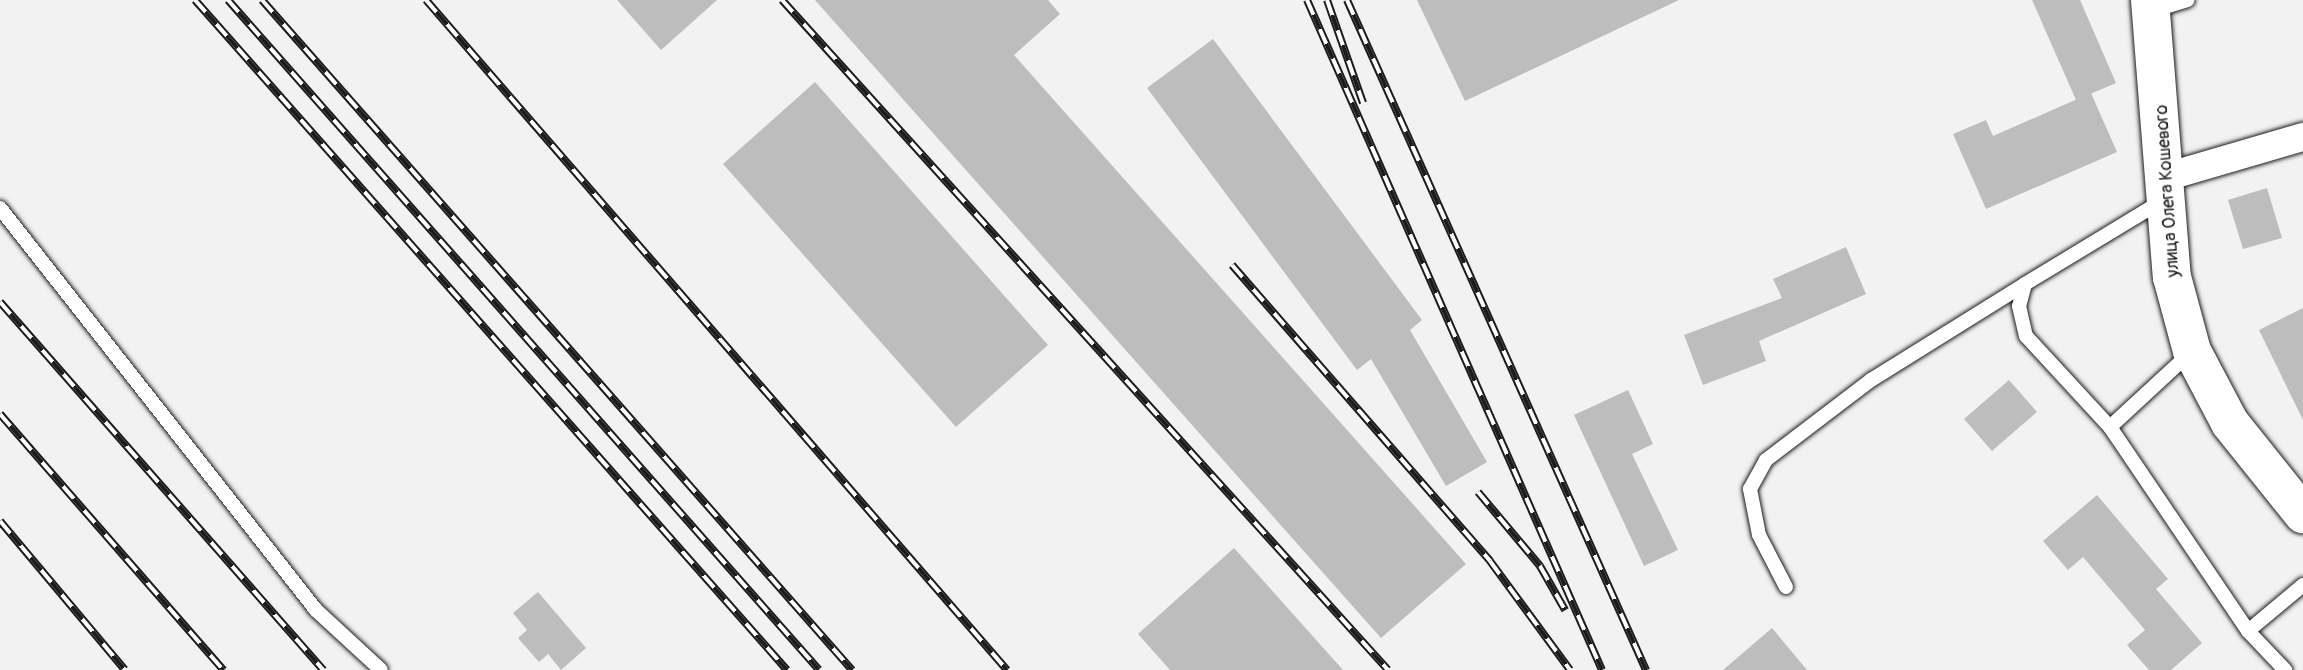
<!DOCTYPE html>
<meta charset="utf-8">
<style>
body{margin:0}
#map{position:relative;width:2303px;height:670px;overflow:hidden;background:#f2f2f2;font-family:Pangolin,sans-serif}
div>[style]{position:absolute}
.building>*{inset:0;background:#bdbdbd}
.roads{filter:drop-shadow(0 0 2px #1c1c1c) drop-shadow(0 0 2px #1c1c1c)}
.lane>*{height:14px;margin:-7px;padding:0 7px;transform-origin:7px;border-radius:7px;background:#fff}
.street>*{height:28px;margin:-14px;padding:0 14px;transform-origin:14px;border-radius:14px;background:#fff}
.primary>*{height:38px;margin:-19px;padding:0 19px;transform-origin:19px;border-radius:19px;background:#fff}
.rail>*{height:8px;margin-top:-4px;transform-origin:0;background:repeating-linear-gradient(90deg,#fff 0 16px,#1c1c1c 0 32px);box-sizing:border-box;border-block:2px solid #1c1c1c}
span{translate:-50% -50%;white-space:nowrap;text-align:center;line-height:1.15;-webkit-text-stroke:5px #fff;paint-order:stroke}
.street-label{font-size:18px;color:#1c1c1c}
</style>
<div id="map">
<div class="building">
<div style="clip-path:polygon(617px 0,717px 0,661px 50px)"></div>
<div style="clip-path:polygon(815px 0,1048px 0,1060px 14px,1014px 55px,1466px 564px,1381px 638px)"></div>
<div style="clip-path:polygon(1417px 0,1679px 0,1465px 101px)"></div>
<div style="clip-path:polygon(2032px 0,2080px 0,2116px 83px,2076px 100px)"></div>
<div style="clip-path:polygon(1213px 39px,1422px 320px,1410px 330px,1487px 462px,1446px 486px,1371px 359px,1357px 370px,1147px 88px)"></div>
<div style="clip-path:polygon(815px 82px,1048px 345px,956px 427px,723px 164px)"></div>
<div style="clip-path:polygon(2091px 93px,2117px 152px,1986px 209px,1953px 134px,1986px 120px,1993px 136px)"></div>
<div style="clip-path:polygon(2267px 188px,2282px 238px,2243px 249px,2228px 200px)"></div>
<div style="clip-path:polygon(1846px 247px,1866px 294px,1759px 341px,1766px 361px,1703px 385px,1684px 335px,1782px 298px,1773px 279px)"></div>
<div style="clip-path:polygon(2303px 308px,2303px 420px,2259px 330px)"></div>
<div style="clip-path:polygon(2009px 380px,2037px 412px,1992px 451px,1964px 419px)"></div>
<div style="clip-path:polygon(1628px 390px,1653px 444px,1632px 454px,1678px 550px,1644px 566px,1574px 415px)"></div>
<div style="clip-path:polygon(2097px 495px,2168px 579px,2156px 589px,2202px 643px,2171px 670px,2149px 670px,2127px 645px,2145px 630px,2083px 557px,2068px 570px,2043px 541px)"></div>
<div style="clip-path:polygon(1234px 548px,1343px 670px,1170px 670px,1138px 634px)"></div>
<div style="clip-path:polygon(538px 592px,586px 648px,561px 670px,548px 654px,539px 662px,518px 638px,527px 630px,513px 613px)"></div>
<div style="clip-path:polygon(1772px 628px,1807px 670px,1723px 670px)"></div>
</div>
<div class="roads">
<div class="lane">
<div style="left:2152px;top:11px;width:37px;rotate:-17deg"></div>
<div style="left:2162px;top:201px;width:160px;rotate:148.8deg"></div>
<div style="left:2025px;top:284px;width:23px;rotate:105deg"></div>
<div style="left:2019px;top:306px;width:31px;rotate:77deg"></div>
<div style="left:2026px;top:336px;width:124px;rotate:47.3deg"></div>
<div style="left:2110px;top:427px;width:246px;rotate:55.9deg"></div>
<div style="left:2248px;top:631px;width:54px;rotate:46.5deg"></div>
<div style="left:0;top:208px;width:511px;rotate:51.83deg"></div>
<div style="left:316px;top:610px;width:88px;rotate:42.7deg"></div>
<div style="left:2110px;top:427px;width:110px;rotate:-42.8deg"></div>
<div style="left:1786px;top:587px;width:59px;rotate:-117.4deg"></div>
<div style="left:1759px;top:535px;width:47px;rotate:-101.1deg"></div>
<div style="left:1750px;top:489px;width:33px;rotate:-61deg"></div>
<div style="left:1766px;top:460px;width:132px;rotate:-37.3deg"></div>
<div style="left:1871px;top:380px;width:181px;rotate:-31.9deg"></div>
<div style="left:2248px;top:631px;width:72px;rotate:-39.9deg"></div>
</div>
<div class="street">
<div style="left:2166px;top:177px;width:143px;rotate:-16.3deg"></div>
</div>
<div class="primary">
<div style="left:2150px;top:0;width:278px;rotate:85.5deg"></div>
<div style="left:2172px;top:277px;width:77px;rotate:74.9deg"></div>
<div style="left:2192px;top:351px;width:81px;rotate:62.2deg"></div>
<div style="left:2230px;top:423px;width:117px;rotate:51.3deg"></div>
</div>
</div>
<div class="rail">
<div style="left:195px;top:0;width:894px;rotate:48.54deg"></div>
<div style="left:228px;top:0;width:893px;rotate:48.58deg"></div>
<div style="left:262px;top:0;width:893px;rotate:48.63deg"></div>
<div style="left:426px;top:0;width:887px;rotate:49.07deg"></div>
<div style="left:782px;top:0;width:903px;rotate:47.87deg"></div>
<div style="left:1307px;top:0;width:732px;rotate:66.24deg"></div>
<div style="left:1327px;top:0;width:109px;rotate:70.7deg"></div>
<div style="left:1347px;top:0;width:734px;rotate:65.95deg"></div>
<div style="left:1232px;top:265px;width:393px;rotate:48.9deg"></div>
<div style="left:1490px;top:561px;width:135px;rotate:53.7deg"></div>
<div style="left:0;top:302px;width:490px;rotate:48.7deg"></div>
<div style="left:0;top:414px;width:340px;rotate:48.9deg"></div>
<div style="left:1478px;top:492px;width:97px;rotate:50deg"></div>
<div style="left:1540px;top:566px;width:51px;rotate:60.4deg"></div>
<div style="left:0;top:521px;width:194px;rotate:50deg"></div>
</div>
<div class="street-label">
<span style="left:2168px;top:191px;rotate:-94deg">улица Олега Кошевого</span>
</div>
</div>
